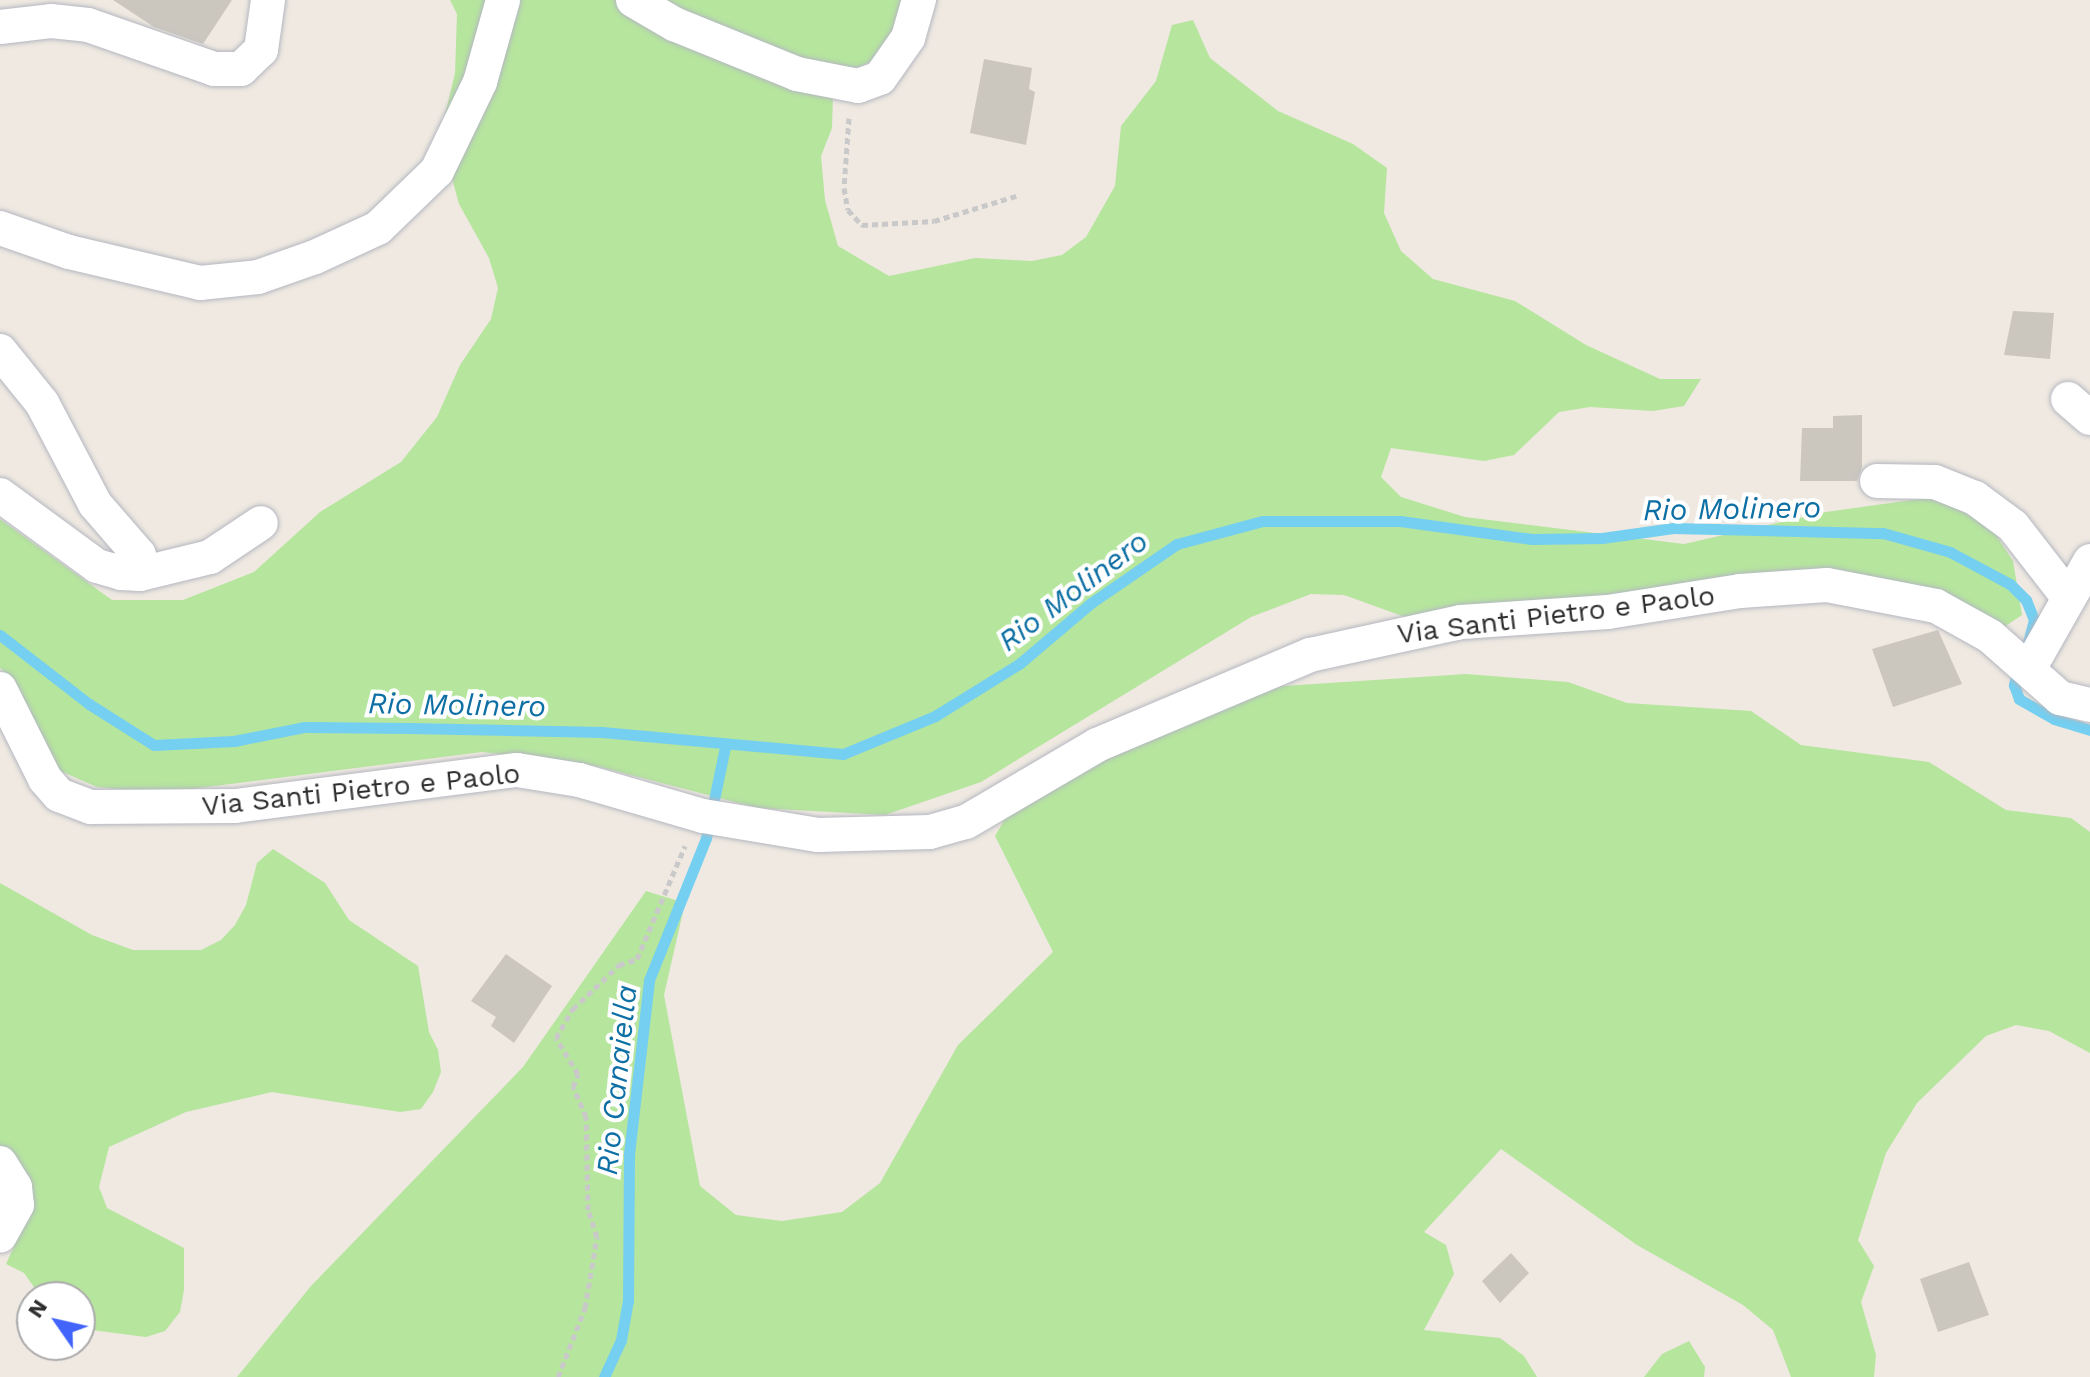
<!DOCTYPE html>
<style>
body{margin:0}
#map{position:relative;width:2090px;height:1377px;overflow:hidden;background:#efe9e1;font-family:"Work Sans",sans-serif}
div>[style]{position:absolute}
.green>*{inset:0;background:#b6e59e}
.stream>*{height:11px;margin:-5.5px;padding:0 5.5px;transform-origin:5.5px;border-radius:5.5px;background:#75cff0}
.building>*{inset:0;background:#cbc7bf}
.path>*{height:5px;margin-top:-2.5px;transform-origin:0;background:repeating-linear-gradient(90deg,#c9c9c9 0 6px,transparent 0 10px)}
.roads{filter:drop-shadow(0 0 2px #b4b7c1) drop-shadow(0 0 2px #b4b7c1)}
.street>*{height:34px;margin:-17px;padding:0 17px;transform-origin:17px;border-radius:17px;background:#fff}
span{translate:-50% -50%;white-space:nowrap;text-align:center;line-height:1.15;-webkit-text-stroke:8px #fff;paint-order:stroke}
.street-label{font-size:28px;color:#2e2e2e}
.water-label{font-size:30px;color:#0d6fa3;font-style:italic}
.north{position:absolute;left:16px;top:1281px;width:80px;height:80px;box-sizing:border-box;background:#fff;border:2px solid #ababab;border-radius:50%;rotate:304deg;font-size:22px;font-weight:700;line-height:32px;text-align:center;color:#2e2e2e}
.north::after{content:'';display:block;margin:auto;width:28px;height:36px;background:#4264fb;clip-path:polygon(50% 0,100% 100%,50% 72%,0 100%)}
</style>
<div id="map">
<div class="green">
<div style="clip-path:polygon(450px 0,911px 0,887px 52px,860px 67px,845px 67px,833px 96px,832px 128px,821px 156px,825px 200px,838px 246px,889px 276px,975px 258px,1032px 261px,1062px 255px,1086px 237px,1115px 186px,1121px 126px,1156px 81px,1172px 25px,1193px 20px,1210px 58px,1278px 111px,1353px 144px,1387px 168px,1384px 213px,1401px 251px,1433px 279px,1515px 301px,1586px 345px,1660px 379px,1701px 379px,1684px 406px,1653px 411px,1590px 407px,1559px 412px,1514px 455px,1484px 461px,1391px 448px,1381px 477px,1401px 497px,1465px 517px,1684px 544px,1826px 512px,1926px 498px,1967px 511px,1996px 535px,2013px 561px,2022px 615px,2004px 627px,1948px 595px,1638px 591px,1405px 617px,1344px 595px,1311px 594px,1251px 617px,981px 782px,885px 815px,758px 808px,592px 765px,482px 752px,159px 793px,97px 787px,58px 770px,16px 683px,0 668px,0 519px,112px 600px,183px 600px,254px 572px,320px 512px,401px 462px,437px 417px,460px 365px,491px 319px,498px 288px,489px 258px,459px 204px,440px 135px,455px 73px,457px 14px)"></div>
<div style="clip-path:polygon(1466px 674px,1568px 682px,1627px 703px,1751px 711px,1801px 745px,1929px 762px,2006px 810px,2071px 818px,2090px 832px,2090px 1053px,2049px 1031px,2016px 1025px,1986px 1036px,1917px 1103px,1886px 1153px,1858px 1240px,1874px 1266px,1861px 1302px,1876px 1355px,1874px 1377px,1791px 1377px,1773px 1330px,1743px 1305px,1637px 1245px,1501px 1149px,1424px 1232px,1446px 1245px,1454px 1274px,1424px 1330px,1500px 1338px,1524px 1356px,1537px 1377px,237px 1377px,311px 1286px,523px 1067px,646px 891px,685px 903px,664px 995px,700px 1186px,736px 1215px,782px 1221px,842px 1212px,880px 1183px,958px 1045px,1053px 952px,995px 836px,1010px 810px,1167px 727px,1283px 686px)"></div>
<div style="clip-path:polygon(273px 849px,325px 883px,349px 920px,418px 966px,429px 1032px,438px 1050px,441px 1072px,433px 1092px,421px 1109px,400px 1112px,272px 1092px,186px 1112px,109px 1147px,99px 1187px,107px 1208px,184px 1248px,184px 1290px,180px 1312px,165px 1331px,146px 1337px,84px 1329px,80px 1327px,80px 1297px,41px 1297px,24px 1273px,6px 1264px,28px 1215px,0 1147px,0 883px,92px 935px,133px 950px,201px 950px,221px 940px,235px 925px,246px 905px,257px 863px)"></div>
<div style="clip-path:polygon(1689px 1341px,1705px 1367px,1704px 1377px,1644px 1377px,1662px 1354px)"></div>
</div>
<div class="stream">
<div style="left:0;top:635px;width:113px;rotate:37.8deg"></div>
<div style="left:89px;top:704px;width:77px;rotate:32.2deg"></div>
<div style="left:154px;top:745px;width:80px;rotate:-2.9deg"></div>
<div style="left:234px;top:741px;width:71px;rotate:-11.3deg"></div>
<div style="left:304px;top:727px;width:105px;rotate:0.5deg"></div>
<div style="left:409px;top:728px;width:193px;rotate:1.2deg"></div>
<div style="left:602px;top:732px;width:242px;rotate:5.2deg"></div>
<div style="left:843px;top:754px;width:100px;rotate:-22.4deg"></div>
<div style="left:935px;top:716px;width:99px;rotate:-31.8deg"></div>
<div style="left:1019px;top:664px;width:94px;rotate:-40.3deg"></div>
<div style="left:1091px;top:603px;width:104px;rotate:-34.5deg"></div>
<div style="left:1177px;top:544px;width:88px;rotate:-15.1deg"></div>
<div style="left:1262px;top:521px;width:138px"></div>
<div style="left:1400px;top:521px;width:133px;rotate:7.8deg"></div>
<div style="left:1532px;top:539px;width:70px;rotate:-0.8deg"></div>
<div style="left:1602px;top:538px;width:72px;rotate:-8deg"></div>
<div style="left:1673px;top:528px;width:210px;rotate:1.4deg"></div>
<div style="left:1883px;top:533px;width:70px;rotate:15.8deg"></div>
<div style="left:1950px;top:552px;width:68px;rotate:28.1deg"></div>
<div style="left:2010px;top:584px;width:23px;rotate:45deg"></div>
<div style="left:2026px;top:600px;width:22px;rotate:68deg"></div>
<div style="left:2034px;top:620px;width:24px;rotate:105deg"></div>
<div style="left:2019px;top:667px;width:19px;rotate:106deg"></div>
<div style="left:2014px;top:685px;width:15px;rotate:70deg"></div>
<div style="left:2019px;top:699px;width:40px;rotate:29.7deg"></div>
<div style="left:2054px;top:719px;width:38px;rotate:17deg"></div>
<div style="left:604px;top:1377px;width:41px;rotate:-65.3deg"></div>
<div style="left:621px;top:1340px;width:40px;rotate:-80deg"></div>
<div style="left:628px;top:1301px;width:147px;rotate:-89.6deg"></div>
<div style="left:629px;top:1154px;width:175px;rotate:-83.4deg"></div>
<div style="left:649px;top:980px;width:153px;rotate:-68.1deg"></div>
<div style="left:706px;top:838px;width:93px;rotate:-78.2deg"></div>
</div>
<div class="building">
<div style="clip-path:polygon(113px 0,232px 0,203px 44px,154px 27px)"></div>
<div style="clip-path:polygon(984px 59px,1032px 68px,1029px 89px,1035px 92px,1026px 145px,970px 133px)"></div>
<div style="clip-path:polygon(2013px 311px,2054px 313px,2050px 359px,2004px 355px)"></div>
<div style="clip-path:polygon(1862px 415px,1862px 468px,1857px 481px,1800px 481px,1802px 428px,1833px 428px,1833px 416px)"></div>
<div style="clip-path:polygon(1938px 630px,1962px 684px,1893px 707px,1872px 649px)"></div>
<div style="clip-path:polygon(506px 954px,552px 986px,514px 1043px,491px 1026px,496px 1017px,471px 1001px)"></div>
<div style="clip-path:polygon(1511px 1253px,1529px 1273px,1500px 1303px,1482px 1281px)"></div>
<div style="clip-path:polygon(1969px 1262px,1989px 1315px,1938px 1332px,1920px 1279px)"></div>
</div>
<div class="path">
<div style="left:849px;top:118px;width:70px;rotate:94.1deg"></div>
<div style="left:844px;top:188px;width:22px;rotate:80deg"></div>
<div style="left:848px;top:210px;width:21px;rotate:47deg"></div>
<div style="left:862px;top:225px;width:72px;rotate:-3.2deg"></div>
<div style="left:934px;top:221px;width:86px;rotate:-17deg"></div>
<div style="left:558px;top:1377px;width:74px;rotate:-68.6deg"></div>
<div style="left:585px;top:1308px;width:72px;rotate:-80.4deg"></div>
<div style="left:597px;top:1237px;width:28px;rotate:-108deg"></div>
<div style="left:588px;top:1210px;width:93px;rotate:-91.2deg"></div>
<div style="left:586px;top:1117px;width:33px;rotate:-113deg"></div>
<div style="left:573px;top:1087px;width:14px;rotate:-69deg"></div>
<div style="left:578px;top:1074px;width:42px;rotate:-121.4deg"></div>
<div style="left:556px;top:1038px;width:34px;rotate:-60deg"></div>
<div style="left:573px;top:1009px;width:64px;rotate:-43.7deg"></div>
<div style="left:619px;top:965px;width:19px;rotate:-18deg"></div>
<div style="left:637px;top:959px;width:123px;rotate:-67deg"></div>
</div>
<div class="roads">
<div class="street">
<div style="left:633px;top:0;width:48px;rotate:30.3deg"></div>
<div style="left:674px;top:24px;width:133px;rotate:22.1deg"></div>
<div style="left:797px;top:74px;width:62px;rotate:11.1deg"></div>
<div style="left:858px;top:86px;width:23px;rotate:-20deg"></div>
<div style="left:880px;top:78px;width:49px;rotate:-55deg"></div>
<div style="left:908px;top:38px;width:40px;rotate:-74deg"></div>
<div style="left:0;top:27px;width:51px;rotate:-6.7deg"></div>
<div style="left:51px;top:21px;width:37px;rotate:6deg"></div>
<div style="left:88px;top:25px;width:133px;rotate:19.2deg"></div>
<div style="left:214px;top:69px;width:27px"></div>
<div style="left:241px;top:69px;width:28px;rotate:-44deg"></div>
<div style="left:261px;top:50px;width:50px;rotate:-82deg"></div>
<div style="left:0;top:228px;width:73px;rotate:19.2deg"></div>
<div style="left:69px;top:252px;width:135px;rotate:13.3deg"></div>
<div style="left:200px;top:283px;width:58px;rotate:-5.9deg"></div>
<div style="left:258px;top:277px;width:60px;rotate:-19.3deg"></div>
<div style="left:315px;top:257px;width:69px;rotate:-24.7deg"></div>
<div style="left:378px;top:228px;width:82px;rotate:-44deg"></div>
<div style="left:437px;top:171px;width:99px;rotate:-64.2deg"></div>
<div style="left:480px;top:82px;width:85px;rotate:-74.3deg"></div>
<div style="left:0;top:351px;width:67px;rotate:51.1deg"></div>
<div style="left:42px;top:403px;width:114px;rotate:62.3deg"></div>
<div style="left:95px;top:504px;width:67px;rotate:49.2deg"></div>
<div style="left:139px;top:555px;width:19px;rotate:87deg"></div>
<div style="left:2068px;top:399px;width:29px;rotate:41deg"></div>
<div style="left:1877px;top:481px;width:58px;rotate:1deg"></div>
<div style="left:1935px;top:482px;width:43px;rotate:21.8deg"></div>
<div style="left:1975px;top:498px;width:47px;rotate:36.4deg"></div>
<div style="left:2013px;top:526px;width:90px;rotate:52.2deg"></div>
<div style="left:0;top:495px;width:120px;rotate:36.2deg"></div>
<div style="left:97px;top:566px;width:25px;rotate:16deg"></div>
<div style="left:121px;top:573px;width:19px;rotate:3deg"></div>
<div style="left:140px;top:574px;width:72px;rotate:-13.7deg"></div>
<div style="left:210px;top:557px;width:61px;rotate:-33.7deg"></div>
<div style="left:2029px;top:669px;width:124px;rotate:-60.5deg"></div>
<div style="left:0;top:689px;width:101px;rotate:63.4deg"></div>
<div style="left:45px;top:779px;width:21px;rotate:49deg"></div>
<div style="left:59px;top:795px;width:34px;rotate:21deg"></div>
<div style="left:91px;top:807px;width:144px;rotate:-0.4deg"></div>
<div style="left:235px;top:806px;width:284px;rotate:-7.3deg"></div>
<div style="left:517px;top:770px;width:63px;rotate:9.2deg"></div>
<div style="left:579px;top:780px;width:129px;rotate:16.2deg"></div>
<div style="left:703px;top:816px;width:117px;rotate:9.4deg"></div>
<div style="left:818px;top:835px;width:112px;rotate:-1.5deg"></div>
<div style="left:930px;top:832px;width:37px;rotate:-16deg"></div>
<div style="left:966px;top:822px;width:152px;rotate:-30.4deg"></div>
<div style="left:1097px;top:745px;width:231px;rotate:-22.9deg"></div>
<div style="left:1310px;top:655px;width:155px;rotate:-12.3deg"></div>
<div style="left:1461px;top:622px;width:147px;rotate:-3.9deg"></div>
<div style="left:1608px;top:612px;width:134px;rotate:-9deg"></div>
<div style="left:1740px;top:591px;width:87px;rotate:-3.9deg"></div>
<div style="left:1827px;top:585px;width:111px;rotate:10.9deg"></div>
<div style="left:1936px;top:606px;width:62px;rotate:29.1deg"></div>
<div style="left:1990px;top:636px;width:94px;rotate:41.5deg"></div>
<div style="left:2060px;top:698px;width:31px;rotate:13deg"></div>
<div style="left:0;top:1163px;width:28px;rotate:58deg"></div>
<div style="left:15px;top:1187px;width:18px;rotate:84deg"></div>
<div style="left:17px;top:1205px;width:35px;rotate:119deg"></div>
</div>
</div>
<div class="street-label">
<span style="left:1556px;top:615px;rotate:-7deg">Via Santi Pietro e Paolo</span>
<span style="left:361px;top:790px;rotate:-6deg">Via Santi Pietro e Paolo</span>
</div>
<div class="water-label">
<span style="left:1732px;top:509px;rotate:-1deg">Rio Molinero</span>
<span style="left:1073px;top:591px;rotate:-37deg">Rio Molinero</span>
<span style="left:457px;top:705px;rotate:1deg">Rio Molinero</span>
<span style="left:617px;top:1080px;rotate:-84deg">Rio Canaiella</span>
</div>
<div class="north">N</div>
</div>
